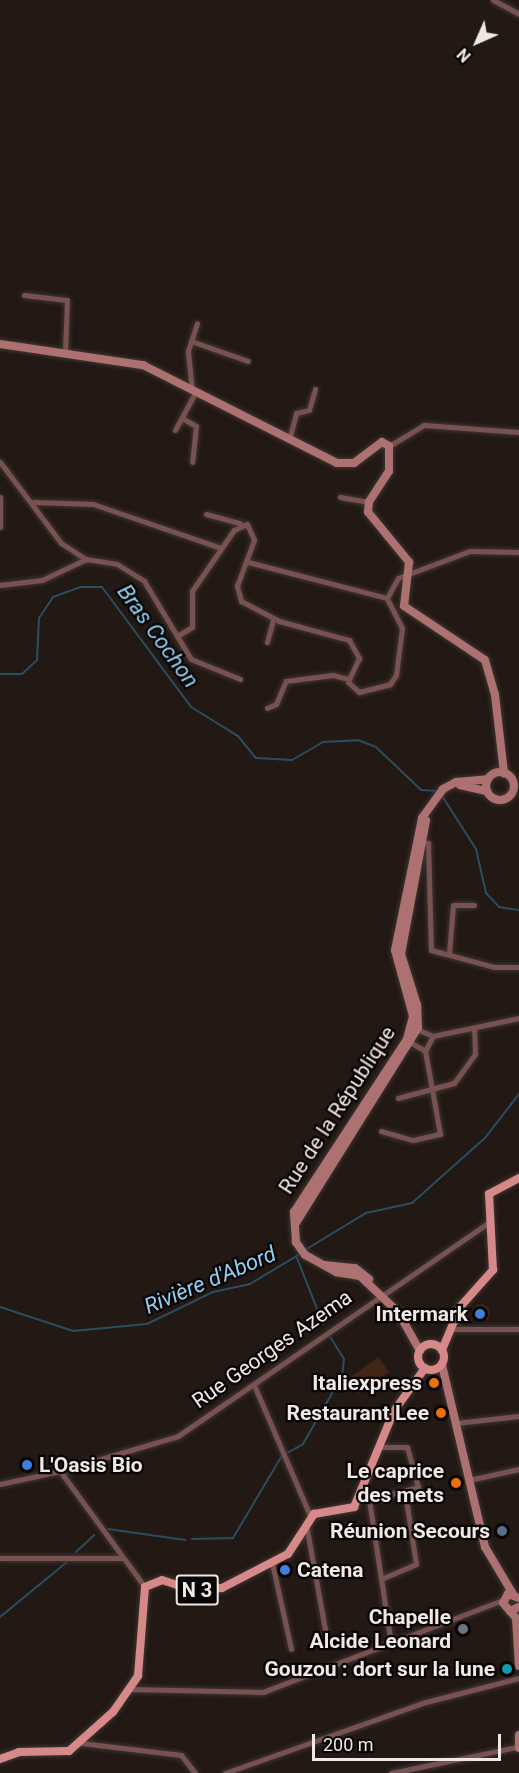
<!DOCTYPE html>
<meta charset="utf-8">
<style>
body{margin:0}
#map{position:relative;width:519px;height:1773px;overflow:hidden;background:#221814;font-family:Roboto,sans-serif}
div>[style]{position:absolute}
.stream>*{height:2px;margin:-1px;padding:0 1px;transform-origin:1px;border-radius:1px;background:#2a4e60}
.building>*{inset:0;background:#432517}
.round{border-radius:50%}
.roads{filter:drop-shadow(0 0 2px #3f3531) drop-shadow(0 0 2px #3f3531)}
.street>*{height:5px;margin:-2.5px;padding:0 2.5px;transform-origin:2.5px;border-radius:2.5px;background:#775251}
.secondary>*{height:8px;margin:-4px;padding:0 4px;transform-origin:4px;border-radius:4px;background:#ac7170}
.secondary>.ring{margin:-4px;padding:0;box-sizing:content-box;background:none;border:8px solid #ac7170;border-radius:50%}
.primary>*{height:8px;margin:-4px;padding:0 4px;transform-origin:4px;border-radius:4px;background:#d68988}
.primary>.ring{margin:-4px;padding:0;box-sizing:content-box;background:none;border:8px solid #d68988;border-radius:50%}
.dots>*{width:16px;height:16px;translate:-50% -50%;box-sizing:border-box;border:3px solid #090504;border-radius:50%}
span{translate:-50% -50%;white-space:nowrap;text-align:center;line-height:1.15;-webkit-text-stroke:4.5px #090504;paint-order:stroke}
.shield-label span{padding:2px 4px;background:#090504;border:2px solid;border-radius:4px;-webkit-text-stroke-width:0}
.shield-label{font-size:20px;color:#f0e8e5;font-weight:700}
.street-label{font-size:21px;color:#f0e8e5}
.poi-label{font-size:21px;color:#f0e8e5;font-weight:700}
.right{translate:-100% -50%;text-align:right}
.left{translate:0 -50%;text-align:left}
.water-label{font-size:22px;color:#8fd0f3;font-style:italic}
.north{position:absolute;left:447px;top:12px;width:60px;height:60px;-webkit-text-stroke:4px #090504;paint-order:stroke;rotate:225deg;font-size:16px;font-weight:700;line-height:24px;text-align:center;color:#f0e8e5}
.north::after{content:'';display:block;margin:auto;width:21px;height:27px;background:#f0e8e5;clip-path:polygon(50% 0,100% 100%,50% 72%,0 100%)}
.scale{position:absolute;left:312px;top:1734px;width:189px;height:27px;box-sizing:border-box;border:3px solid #f0e8e5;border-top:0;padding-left:8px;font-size:18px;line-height:21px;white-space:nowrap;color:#f0e8e5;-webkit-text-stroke:4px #090504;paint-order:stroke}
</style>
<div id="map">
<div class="stream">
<div style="left:0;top:674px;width:22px"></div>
<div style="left:22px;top:674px;width:21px;rotate:-43deg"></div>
<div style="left:37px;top:660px;width:42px;rotate:-87.3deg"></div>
<div style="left:39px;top:618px;width:25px;rotate:-56deg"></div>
<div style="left:53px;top:597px;width:29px;rotate:-20deg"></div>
<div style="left:80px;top:587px;width:22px"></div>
<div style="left:102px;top:587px;width:149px;rotate:53.4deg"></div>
<div style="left:191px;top:707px;width:55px;rotate:31.7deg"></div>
<div style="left:238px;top:736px;width:28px;rotate:51deg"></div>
<div style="left:256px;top:758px;width:36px;rotate:3deg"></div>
<div style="left:292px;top:760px;width:36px;rotate:-30deg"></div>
<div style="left:323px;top:742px;width:35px;rotate:-3deg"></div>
<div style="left:358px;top:740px;width:19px;rotate:21deg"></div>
<div style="left:376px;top:747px;width:62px;rotate:43.7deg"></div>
<div style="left:421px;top:790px;width:18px;rotate:3deg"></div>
<div style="left:439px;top:791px;width:69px;rotate:57.5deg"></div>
<div style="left:476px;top:849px;width:45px;rotate:77.2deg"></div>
<div style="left:486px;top:893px;width:19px;rotate:47deg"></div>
<div style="left:499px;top:907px;width:20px;rotate:9deg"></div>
<div style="left:305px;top:1250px;width:71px;rotate:-31.2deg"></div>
<div style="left:366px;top:1213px;width:47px;rotate:-12.3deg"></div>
<div style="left:412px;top:1203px;width:98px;rotate:-41.7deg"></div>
<div style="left:485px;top:1138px;width:56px;rotate:-52.3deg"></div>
<div style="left:297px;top:1258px;width:71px;rotate:68.5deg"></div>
<div style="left:0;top:1307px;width:77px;rotate:18.2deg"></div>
<div style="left:73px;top:1331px;width:74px;rotate:-5.4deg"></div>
<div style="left:147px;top:1324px;width:73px;rotate:-25.9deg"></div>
<div style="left:213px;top:1292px;width:38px;rotate:-12deg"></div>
<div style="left:250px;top:1284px;width:58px;rotate:-31deg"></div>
<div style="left:287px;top:1453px;width:18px;rotate:-29deg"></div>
<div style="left:303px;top:1444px;width:78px;rotate:-60.2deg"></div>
<div style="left:342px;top:1376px;width:17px;rotate:-83deg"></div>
<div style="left:344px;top:1359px;width:26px;rotate:-122deg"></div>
<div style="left:108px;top:1529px;width:78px;rotate:8.1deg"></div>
<div style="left:192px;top:1539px;width:41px;rotate:-1.4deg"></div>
<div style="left:233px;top:1538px;width:94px;rotate:-59.3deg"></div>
<div style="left:76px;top:1552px;width:25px;rotate:-43deg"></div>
<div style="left:0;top:1617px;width:87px;rotate:-39.4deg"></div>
</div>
<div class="building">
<div class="round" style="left:472px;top:1304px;width:18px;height:18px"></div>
<div style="clip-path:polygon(378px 1357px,389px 1372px,358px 1394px,348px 1379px)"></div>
</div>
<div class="roads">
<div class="street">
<div style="left:493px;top:0;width:30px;rotate:28deg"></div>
<div style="left:24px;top:295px;width:43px;rotate:6.6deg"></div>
<div style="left:67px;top:300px;width:51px;rotate:92.2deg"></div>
<div style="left:191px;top:341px;width:60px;rotate:19.3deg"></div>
<div style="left:192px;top:390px;width:39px;rotate:-96deg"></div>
<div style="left:188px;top:351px;width:29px;rotate:-72deg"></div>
<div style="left:182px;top:418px;width:16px;rotate:30deg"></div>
<div style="left:196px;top:426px;width:36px;rotate:96deg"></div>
<div style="left:175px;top:430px;width:42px;rotate:-61.6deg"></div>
<div style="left:289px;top:440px;width:28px;rotate:-75deg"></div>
<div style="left:296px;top:413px;width:13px;rotate:-13deg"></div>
<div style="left:309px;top:410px;width:22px;rotate:-74deg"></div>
<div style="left:389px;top:446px;width:41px;rotate:-31deg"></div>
<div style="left:424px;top:425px;width:95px;rotate:4.2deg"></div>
<div style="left:0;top:462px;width:101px;rotate:53deg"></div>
<div style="left:61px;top:543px;width:30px;rotate:33deg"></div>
<div style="left:86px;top:559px;width:31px;rotate:9deg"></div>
<div style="left:117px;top:564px;width:32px;rotate:32deg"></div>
<div style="left:144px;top:581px;width:64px;rotate:59deg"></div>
<div style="left:177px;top:636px;width:17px;rotate:-31deg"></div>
<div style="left:192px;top:627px;width:36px;rotate:-90deg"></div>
<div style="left:192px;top:591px;width:74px;rotate:-55.5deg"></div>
<div style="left:234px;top:530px;width:14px;rotate:-25deg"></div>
<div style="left:247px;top:524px;width:17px;rotate:66deg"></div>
<div style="left:254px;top:540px;width:49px;rotate:110.3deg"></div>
<div style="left:237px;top:586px;width:16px;rotate:75deg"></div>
<div style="left:241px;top:601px;width:43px;rotate:27.8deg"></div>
<div style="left:279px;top:621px;width:73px;rotate:15.2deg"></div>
<div style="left:349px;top:640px;width:21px;rotate:61deg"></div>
<div style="left:359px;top:658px;width:26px;rotate:115deg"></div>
<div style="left:348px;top:682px;width:15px;rotate:42deg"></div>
<div style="left:359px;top:692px;width:32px;rotate:-14deg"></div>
<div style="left:390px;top:684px;width:11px;rotate:-56deg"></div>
<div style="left:396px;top:675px;width:47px;rotate:-82.7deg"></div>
<div style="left:402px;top:628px;width:34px;rotate:-117deg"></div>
<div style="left:387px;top:598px;width:23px;rotate:-61deg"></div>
<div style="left:398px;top:578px;width:77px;rotate:-20.6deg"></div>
<div style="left:470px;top:551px;width:49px;rotate:1.2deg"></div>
<div style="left:0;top:497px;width:30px;rotate:90deg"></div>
<div style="left:340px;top:497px;width:29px;rotate:10deg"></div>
<div style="left:34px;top:502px;width:59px;rotate:1.9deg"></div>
<div style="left:93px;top:504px;width:135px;rotate:19deg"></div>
<div style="left:206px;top:514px;width:35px;rotate:15deg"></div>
<div style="left:248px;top:562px;width:144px;rotate:14.5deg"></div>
<div style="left:0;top:585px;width:42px;rotate:-6.8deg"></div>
<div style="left:42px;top:580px;width:49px;rotate:-25.5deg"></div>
<div style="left:177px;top:636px;width:27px;rotate:59deg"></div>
<div style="left:191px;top:659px;width:53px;rotate:22.2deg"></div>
<div style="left:267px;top:642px;width:24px;rotate:-75deg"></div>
<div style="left:267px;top:708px;width:10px;rotate:-24deg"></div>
<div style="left:276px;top:704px;width:25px;rotate:-67deg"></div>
<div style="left:286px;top:681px;width:47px;rotate:-7.3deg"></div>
<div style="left:333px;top:675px;width:16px;rotate:15deg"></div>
<div style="left:420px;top:840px;width:9px;rotate:21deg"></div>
<div style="left:428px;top:843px;width:107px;rotate:88.4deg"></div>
<div style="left:431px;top:950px;width:65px;rotate:15.1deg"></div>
<div style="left:494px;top:967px;width:25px"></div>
<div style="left:449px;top:953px;width:48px;rotate:-85.2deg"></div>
<div style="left:453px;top:905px;width:21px"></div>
<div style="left:416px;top:1029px;width:18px;rotate:22deg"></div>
<div style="left:433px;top:1036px;width:88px;rotate:-11.8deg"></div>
<div style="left:408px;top:1041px;width:20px;rotate:30deg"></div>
<div style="left:425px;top:1051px;width:17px;rotate:-62deg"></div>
<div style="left:398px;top:1098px;width:58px;rotate:-15deg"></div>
<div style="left:454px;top:1083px;width:36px;rotate:-54deg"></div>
<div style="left:475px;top:1054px;width:26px;rotate:-92deg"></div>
<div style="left:381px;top:1131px;width:33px;rotate:16deg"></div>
<div style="left:413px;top:1140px;width:28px;rotate:-13deg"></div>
<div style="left:440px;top:1134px;width:84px;rotate:-100.2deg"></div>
<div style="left:451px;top:1329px;width:68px"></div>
<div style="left:254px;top:1385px;width:145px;rotate:66.8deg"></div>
<div style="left:456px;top:1423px;width:63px;rotate:-6.3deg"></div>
<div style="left:60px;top:1471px;width:123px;rotate:-16.5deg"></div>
<div style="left:178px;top:1436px;width:378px;rotate:-34.5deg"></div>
<div style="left:469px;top:1480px;width:51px;rotate:-12.4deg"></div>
<div style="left:0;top:1484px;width:61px;rotate:-12.2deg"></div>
<div style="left:60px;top:1471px;width:144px;rotate:53.8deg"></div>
<div style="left:362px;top:1493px;width:10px;rotate:45deg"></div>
<div style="left:369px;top:1500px;width:145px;rotate:81.3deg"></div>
<div style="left:369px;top:1500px;width:51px;rotate:-14.9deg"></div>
<div style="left:418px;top:1487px;width:41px;rotate:-105.4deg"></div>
<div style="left:407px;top:1447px;width:28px;rotate:180deg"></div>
<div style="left:306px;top:1524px;width:113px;rotate:79.8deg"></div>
<div style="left:0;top:1558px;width:121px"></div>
<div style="left:272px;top:1563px;width:88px;rotate:77.5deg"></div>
<div style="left:381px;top:1579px;width:38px;rotate:-23deg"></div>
<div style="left:416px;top:1564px;width:72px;rotate:-98.8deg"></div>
<div style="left:132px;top:1689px;width:131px;rotate:1.3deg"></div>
<div style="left:263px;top:1692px;width:257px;rotate:-21deg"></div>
<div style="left:81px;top:1743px;width:101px;rotate:6.8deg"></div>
<div style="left:181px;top:1755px;width:23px;rotate:52deg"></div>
<div style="left:225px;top:1773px;width:213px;rotate:-19.5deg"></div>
<div style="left:426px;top:1702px;width:96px;rotate:-14.5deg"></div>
<div style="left:391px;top:1773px;width:129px;rotate:-11.7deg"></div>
</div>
<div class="secondary">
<div style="left:0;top:344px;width:145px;rotate:8.4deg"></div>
<div style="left:143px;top:365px;width:217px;rotate:26.8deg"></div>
<div style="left:337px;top:463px;width:17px"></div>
<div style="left:354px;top:463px;width:35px;rotate:-37deg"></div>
<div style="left:382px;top:442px;width:8px;rotate:30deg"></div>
<div style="left:389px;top:446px;width:25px;rotate:90deg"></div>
<div style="left:389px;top:471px;width:37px;rotate:123deg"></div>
<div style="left:369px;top:502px;width:10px;rotate:96deg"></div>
<div style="left:368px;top:512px;width:65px;rotate:50.6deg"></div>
<div style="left:409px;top:562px;width:44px;rotate:96.5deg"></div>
<div style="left:404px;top:606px;width:97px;rotate:33.7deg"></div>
<div style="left:485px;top:660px;width:36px;rotate:74deg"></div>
<div style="left:495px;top:695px;width:79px;rotate:83.4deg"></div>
<div class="ring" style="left:486px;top:772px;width:20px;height:20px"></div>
<div style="left:460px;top:785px;width:28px;rotate:13deg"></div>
<div style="left:296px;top:1223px;width:230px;rotate:-58deg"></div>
<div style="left:418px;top:1028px;width:23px;rotate:-92deg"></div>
<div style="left:417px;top:1005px;width:53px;rotate:-107.4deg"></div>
<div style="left:401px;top:954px;width:136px;rotate:-79.4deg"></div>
<div style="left:325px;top:1265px;width:30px;rotate:6deg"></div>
<div style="left:355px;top:1268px;width:18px;rotate:38deg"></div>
<div style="left:397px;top:1310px;width:47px;rotate:60.7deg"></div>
<div style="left:400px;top:1314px;width:55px;rotate:-136.5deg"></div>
<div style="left:360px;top:1276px;width:24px;rotate:-171deg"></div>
<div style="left:336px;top:1272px;width:35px;rotate:-151deg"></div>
<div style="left:305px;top:1255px;width:16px;rotate:-125deg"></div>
<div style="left:296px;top:1242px;width:30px;rotate:-94deg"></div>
<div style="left:294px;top:1212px;width:207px;rotate:-56.8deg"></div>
<div style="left:407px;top:1039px;width:24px;rotate:-75deg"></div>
<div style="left:413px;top:1016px;width:68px;rotate:-105.3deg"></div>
<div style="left:395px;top:950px;width:135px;rotate:-78.4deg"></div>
<div style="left:422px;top:818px;width:36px;rotate:-54deg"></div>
<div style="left:443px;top:789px;width:15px;rotate:-28deg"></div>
<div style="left:456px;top:782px;width:32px;rotate:-5deg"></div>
<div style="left:442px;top:1365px;width:187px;rotate:76.7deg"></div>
<div style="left:485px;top:1547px;width:55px;rotate:59.2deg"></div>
<div style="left:519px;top:1598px;width:12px;rotate:-160deg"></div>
<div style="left:508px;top:1594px;width:10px;rotate:119deg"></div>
<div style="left:503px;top:1603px;width:11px;rotate:49deg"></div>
<div style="left:510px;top:1611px;width:10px;rotate:-24deg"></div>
<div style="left:510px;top:1611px;width:9px;rotate:49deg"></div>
<div style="left:516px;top:1618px;width:48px;rotate:86.4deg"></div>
<div style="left:519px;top:1735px;width:13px;rotate:90deg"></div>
</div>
<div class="primary">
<div class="ring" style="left:418px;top:1344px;width:18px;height:18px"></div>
<div style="left:442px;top:1350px;width:47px;rotate:-67.3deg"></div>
<div style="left:460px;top:1307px;width:50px;rotate:-48.3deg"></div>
<div style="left:493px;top:1270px;width:76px;rotate:-93deg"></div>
<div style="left:489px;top:1194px;width:34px;rotate:-28deg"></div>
<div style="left:0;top:1759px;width:20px;rotate:-20deg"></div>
<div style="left:19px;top:1752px;width:50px;rotate:-1.1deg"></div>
<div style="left:69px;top:1751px;width:59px;rotate:-41.6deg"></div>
<div style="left:113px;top:1712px;width:44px;rotate:-55.2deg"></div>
<div style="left:138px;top:1676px;width:89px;rotate:-85.5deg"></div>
<div style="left:145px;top:1587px;width:18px;rotate:-22deg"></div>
<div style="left:162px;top:1580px;width:33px;rotate:18deg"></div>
<div style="left:193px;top:1590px;width:29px;rotate:-4deg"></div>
<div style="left:222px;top:1588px;width:74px;rotate:-27.3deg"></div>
<div style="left:288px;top:1554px;width:48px;rotate:-57deg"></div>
<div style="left:314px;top:1514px;width:41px;rotate:-9.9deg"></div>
<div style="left:354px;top:1507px;width:104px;rotate:-67.4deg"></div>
<div style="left:394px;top:1411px;width:53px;rotate:-54.2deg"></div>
</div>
</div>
<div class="dots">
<div style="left:480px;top:1314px;background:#3f7fe0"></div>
<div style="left:434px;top:1383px;background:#e8710a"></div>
<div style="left:441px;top:1413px;background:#e8710a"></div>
<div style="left:27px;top:1465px;background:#3f7fe0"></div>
<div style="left:456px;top:1483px;background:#e8710a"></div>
<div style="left:502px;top:1531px;background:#5c6f8a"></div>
<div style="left:285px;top:1570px;background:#3f7fe0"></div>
<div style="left:463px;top:1629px;background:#6b7280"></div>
<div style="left:507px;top:1669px;background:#0f9aa8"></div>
</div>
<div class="shield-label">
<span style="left:197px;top:1590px">N 3</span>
</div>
<div class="street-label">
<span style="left:337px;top:1110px;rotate:-57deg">Rue de la République</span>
<span style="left:272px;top:1349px;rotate:-35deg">Rue Georges Azema</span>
</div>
<div class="poi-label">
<span class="right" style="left:468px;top:1314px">Intermark</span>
<span class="right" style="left:422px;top:1383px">Italiexpress</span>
<span class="right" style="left:429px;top:1413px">Restaurant Lee</span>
<span class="left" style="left:39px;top:1465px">L'Oasis Bio</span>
<span class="right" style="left:444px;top:1483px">Le caprice<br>des mets</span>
<span class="right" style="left:490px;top:1531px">Réunion Secours</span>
<span class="left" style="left:297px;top:1570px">Catena</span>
<span class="right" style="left:451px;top:1629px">Chapelle<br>Alcide Leonard</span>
<span class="right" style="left:495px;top:1669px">Gouzou : dort sur la lune</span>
</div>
<div class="water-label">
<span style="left:158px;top:636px;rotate:54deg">Bras Cochon</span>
<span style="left:210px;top:1280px;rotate:-23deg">Rivière d'Abord</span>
</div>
<div class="north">N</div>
<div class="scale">200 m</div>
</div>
